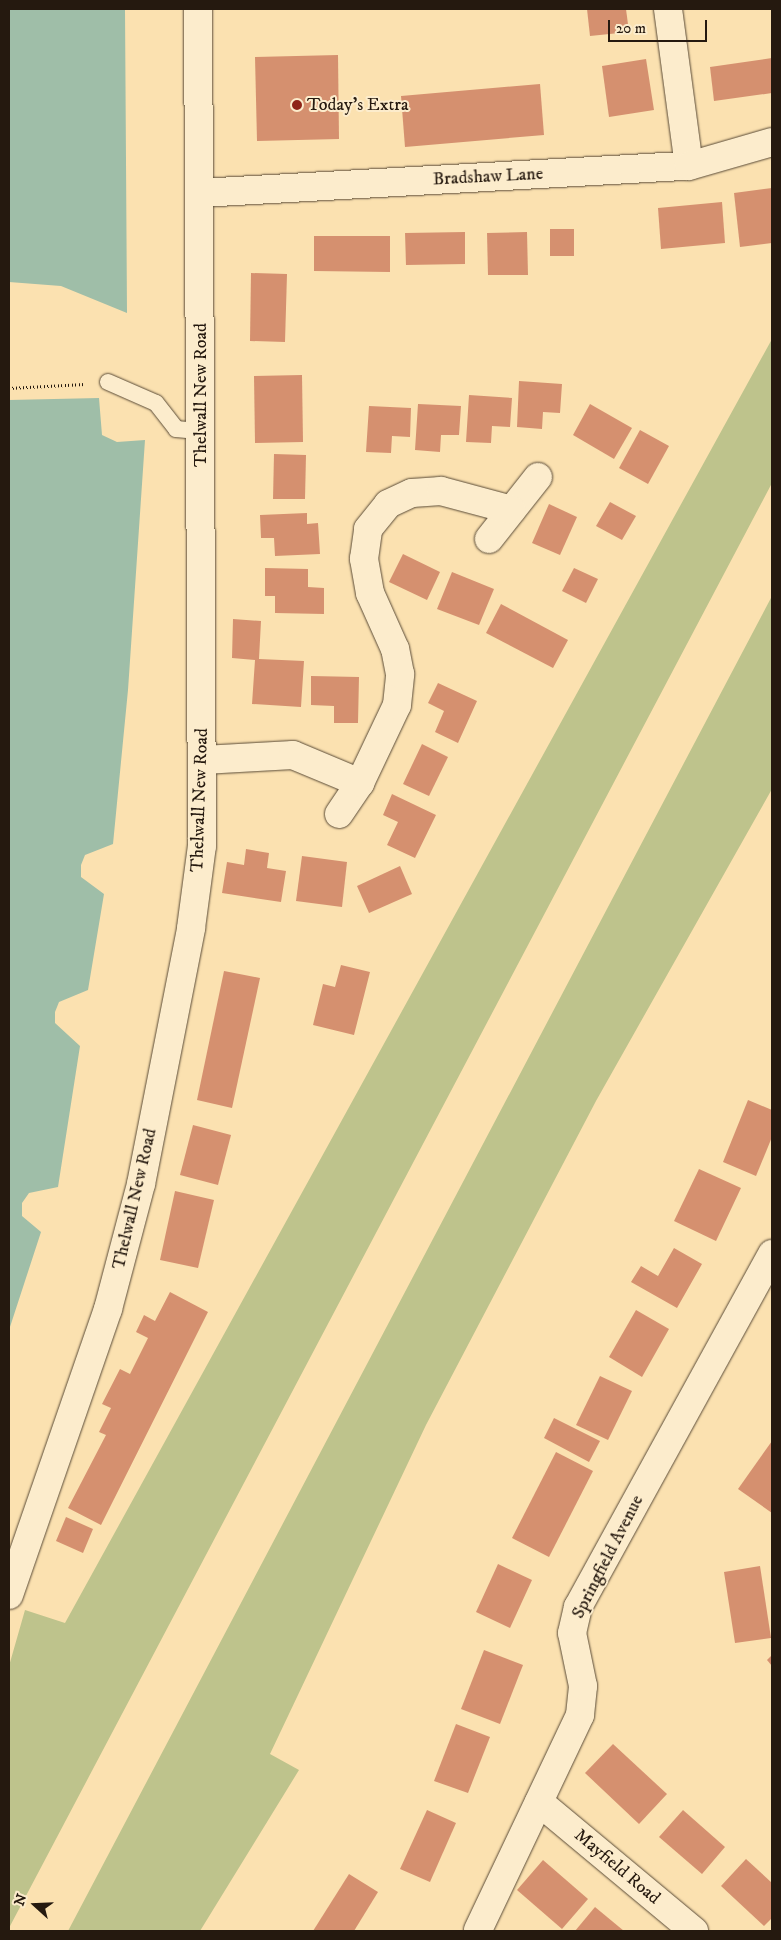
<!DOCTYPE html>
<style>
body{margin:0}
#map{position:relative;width:781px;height:1940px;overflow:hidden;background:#fbe1b0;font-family:"IM FELL DW Pica",serif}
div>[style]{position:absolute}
.green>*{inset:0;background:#bec38c}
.water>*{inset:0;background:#9fbea8}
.building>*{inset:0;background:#d5906f}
.path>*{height:3px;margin-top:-1.5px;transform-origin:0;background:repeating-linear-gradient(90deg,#25190f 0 1px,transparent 0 3.5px)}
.roads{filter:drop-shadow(0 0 1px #5a4b37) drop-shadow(0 0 1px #5a4b37)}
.lane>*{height:16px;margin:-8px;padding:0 8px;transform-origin:8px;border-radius:8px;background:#fceccc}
.street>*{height:28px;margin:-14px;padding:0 14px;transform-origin:14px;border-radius:14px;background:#fceccc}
.secondary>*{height:28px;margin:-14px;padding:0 14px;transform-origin:14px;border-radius:14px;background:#fceccc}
.dots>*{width:14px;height:14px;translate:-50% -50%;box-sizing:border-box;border:2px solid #fceccc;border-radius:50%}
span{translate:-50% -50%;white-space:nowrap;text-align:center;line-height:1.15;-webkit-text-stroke:4px #fceccc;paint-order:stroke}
.poi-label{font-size:18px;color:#25190f}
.left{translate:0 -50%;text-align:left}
.street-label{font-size:18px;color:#25190f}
.frame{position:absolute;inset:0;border:10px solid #25190f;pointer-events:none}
.north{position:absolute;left:10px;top:1880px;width:50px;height:50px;-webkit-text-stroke:4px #fceccc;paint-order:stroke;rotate:290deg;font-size:14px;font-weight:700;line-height:20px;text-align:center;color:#25190f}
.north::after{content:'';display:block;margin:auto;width:18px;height:22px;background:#25190f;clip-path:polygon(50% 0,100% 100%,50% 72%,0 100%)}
.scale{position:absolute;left:608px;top:20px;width:99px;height:22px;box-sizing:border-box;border:2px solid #25190f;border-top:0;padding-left:6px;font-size:15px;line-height:18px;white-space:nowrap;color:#25190f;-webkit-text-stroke:4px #fceccc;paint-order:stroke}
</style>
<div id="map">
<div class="green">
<div style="clip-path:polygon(772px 339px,772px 483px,9px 1928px,9px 1666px,25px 1610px,65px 1623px)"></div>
<div style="clip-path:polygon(772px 596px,772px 789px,596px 1101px,426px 1425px,270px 1754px,299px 1770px,200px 1931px,68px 1931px)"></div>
</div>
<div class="water">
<div style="clip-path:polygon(9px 9px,125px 9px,127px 313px,61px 286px,9px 282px)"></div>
<div style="clip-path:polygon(99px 398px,102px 435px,117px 442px,145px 440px,128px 690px,113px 844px,85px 855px,81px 865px,81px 877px,104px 894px,88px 990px,59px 1002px,55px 1012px,55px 1023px,80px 1046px,58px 1187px,29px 1193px,22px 1203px,22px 1216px,41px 1232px,9px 1330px,9px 400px)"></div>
</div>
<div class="building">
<div style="clip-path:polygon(587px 9px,626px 9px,629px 32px,590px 36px)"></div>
<div style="clip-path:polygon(338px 55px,339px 139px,257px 141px,255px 57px)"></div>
<div style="clip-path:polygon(772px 58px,772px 93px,714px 101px,710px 67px)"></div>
<div style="clip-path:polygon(646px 59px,654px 110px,609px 117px,602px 66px)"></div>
<div style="clip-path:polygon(540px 84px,544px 135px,405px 147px,401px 96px)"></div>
<div style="clip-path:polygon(772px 188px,772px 243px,740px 247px,734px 193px)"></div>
<div style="clip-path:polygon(722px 202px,725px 243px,661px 249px,658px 208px)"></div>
<div style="clip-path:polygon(550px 229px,574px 229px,574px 256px,550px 256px)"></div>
<div style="clip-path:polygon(465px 232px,465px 264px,406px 265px,405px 233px)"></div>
<div style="clip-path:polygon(527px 232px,528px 275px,488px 275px,487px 233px)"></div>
<div style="clip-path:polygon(314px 236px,390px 236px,390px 272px,314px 271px)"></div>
<div style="clip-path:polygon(251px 273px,287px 274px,285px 342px,250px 341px)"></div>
<div style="clip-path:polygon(302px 375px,303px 442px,255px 443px,254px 376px)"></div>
<div style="clip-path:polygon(519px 381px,562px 384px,560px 413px,543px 412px,542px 429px,517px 427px)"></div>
<div style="clip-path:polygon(469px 395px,512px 398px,510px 427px,492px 426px,491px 443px,466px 442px)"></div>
<div style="clip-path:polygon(418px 404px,461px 406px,459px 435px,441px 435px,440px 452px,415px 450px)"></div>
<div style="clip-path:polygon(590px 404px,632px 428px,614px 459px,573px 435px)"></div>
<div style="clip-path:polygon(369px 406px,411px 408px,410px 437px,392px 436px,391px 453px,366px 452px)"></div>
<div style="clip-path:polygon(640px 430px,669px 446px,648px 484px,619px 468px)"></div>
<div style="clip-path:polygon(274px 454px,306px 455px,305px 499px,273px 499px)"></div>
<div style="clip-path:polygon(610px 502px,636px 516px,622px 540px,596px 526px)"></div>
<div style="clip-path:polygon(549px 504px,577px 517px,560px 555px,532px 543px)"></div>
<div style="clip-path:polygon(307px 513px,307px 524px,318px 523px,320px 554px,275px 556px,274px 538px,261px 538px,260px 515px)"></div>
<div style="clip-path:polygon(403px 554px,440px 572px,427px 600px,389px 582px)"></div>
<div style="clip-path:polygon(265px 568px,308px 569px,308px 587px,324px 588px,324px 614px,275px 613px,275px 596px,265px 596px)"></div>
<div style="clip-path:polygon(574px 568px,598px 579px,586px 603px,562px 591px)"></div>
<div style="clip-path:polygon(452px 572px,494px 589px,479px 625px,437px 609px)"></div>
<div style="clip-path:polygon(501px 604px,568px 640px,553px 668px,486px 633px)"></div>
<div style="clip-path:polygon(233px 619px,261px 621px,259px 659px,304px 661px,301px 707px,252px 704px,255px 660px,232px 658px)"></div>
<div style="clip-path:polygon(311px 676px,359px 677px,358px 723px,334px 723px,334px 706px,311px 705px)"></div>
<div style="clip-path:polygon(438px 683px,477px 701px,458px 743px,435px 732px,444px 711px,428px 703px)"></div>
<div style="clip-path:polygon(422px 744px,448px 757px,429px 796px,403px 784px)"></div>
<div style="clip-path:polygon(392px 794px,436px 815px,415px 858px,387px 845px,398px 822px,383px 815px)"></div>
<div style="clip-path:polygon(246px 849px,269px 853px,267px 868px,286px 871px,281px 902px,222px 893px,227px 862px,244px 865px)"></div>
<div style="clip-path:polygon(302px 856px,347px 862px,342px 907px,296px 901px)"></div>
<div style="clip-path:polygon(400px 866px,412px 894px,369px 913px,357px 886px)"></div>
<div style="clip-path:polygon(341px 965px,370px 972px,354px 1035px,313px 1025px,323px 984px,335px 987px)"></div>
<div style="clip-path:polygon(224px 971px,260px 978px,232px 1108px,197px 1100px)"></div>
<div style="clip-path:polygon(748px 1100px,772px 1110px,772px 1137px,756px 1176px,723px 1162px)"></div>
<div style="clip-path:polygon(193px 1125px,231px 1135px,218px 1185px,180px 1175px)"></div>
<div style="clip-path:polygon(699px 1169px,741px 1188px,716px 1241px,674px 1221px)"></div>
<div style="clip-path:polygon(175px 1191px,214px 1200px,198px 1268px,160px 1260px)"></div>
<div style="clip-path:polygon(674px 1248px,702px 1264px,677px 1308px,631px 1282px,641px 1266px,658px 1276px)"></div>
<div style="clip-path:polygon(170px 1292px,208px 1312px,101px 1525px,68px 1508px,106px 1435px,99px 1432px,111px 1408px,102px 1404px,120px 1369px,130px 1374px,148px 1338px,136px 1332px,144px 1315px,155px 1321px)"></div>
<div style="clip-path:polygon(636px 1310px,669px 1329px,642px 1377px,609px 1357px)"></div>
<div style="clip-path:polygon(600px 1376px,632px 1391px,608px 1440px,576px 1425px)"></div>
<div style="clip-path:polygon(554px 1418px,600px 1441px,589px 1462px,544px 1438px)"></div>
<div style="clip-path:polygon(772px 1441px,772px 1513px,738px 1489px)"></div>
<div style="clip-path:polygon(556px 1452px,593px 1471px,549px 1557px,512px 1538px)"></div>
<div style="clip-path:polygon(66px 1517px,93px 1529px,83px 1553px,56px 1541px)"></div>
<div style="clip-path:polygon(498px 1564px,532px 1580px,510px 1628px,476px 1612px)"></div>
<div style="clip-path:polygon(760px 1566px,771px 1638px,735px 1643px,724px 1572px)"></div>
<div style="clip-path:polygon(484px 1650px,523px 1665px,500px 1724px,461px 1709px)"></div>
<div style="clip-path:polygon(772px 1655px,772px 1666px,767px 1660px)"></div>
<div style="clip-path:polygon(456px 1724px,490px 1737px,468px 1793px,434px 1781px)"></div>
<div style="clip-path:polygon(613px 1744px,667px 1794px,639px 1824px,585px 1773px)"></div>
<div style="clip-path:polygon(427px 1810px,456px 1823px,430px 1882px,400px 1869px)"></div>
<div style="clip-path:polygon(683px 1810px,725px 1847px,702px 1874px,659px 1837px)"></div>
<div style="clip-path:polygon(746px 1859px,772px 1883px,772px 1918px,764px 1926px,721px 1886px)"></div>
<div style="clip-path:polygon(543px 1860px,588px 1899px,562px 1929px,517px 1890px)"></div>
<div style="clip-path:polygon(349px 1874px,378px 1892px,354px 1931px,313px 1931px)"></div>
<div style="clip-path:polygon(595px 1907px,624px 1931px,575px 1931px)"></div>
</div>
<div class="path">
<div style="left:9px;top:388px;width:76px;rotate:-3deg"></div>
</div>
<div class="roads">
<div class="lane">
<div style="left:108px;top:382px;width:52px;rotate:23.6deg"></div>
<div style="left:156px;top:403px;width:33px;rotate:52deg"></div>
<div style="left:176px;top:429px;width:25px;rotate:5deg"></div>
</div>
<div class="street">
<div style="left:668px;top:9px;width:158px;rotate:82.4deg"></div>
<div style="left:489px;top:539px;width:79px;rotate:-51.7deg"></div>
<div style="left:203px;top:760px;width:90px;rotate:-3.2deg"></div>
<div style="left:293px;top:755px;width:73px;rotate:22.7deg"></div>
<div style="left:339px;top:814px;width:37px;rotate:-56deg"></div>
<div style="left:360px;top:783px;width:86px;rotate:-64.6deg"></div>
<div style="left:397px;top:705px;width:31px;rotate:-84deg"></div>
<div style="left:400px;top:674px;width:25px;rotate:-101deg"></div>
<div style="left:395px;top:649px;width:61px;rotate:-114.1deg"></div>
<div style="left:370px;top:593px;width:35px;rotate:-100deg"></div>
<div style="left:364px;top:559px;width:30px;rotate:-82deg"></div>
<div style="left:368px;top:529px;width:32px;rotate:-51deg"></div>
<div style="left:388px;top:504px;width:26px;rotate:-25deg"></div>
<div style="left:412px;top:493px;width:29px;rotate:-4deg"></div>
<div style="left:441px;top:491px;width:73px;rotate:15deg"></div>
<div style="left:539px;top:1802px;width:202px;rotate:39.8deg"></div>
<div style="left:478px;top:1930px;width:238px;rotate:-64.6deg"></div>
<div style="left:580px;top:1715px;width:29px;rotate:-84deg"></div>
<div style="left:583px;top:1686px;width:54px;rotate:-101.7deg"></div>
<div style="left:572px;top:1633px;width:27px;rotate:-77deg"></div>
<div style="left:578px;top:1607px;width:403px;rotate:-61.2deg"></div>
</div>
<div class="secondary">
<div style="left:200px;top:193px;width:490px;rotate:-3.2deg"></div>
<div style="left:689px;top:166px;width:86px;rotate:-16.1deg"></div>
<div style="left:9px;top:1595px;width:303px;rotate:-70.9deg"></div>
<div style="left:108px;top:1309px;width:129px;rotate:-75.2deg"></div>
<div style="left:141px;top:1184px;width:261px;rotate:-78.9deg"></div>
<div style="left:191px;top:928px;width:83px;rotate:-82.4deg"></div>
<div style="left:202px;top:846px;width:837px;rotate:-90.27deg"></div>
</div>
</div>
<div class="dots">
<div style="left:297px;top:105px;background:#8f2418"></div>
</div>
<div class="poi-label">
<span class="left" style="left:307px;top:105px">Today's Extra</span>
</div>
<div class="street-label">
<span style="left:488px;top:177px;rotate:-3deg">Bradshaw Lane</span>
<span style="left:201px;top:395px;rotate:-90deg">Thelwall New Road</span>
<span style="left:200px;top:800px;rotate:-88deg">Thelwall New Road</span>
<span style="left:135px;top:1199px;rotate:-77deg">Thelwall New Road</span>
<span style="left:608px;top:1557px;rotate:-63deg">Springfield Avenue</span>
<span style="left:617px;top:1867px;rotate:40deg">Mayfield Road</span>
</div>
<div class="frame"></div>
<div class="north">N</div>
<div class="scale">20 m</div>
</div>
